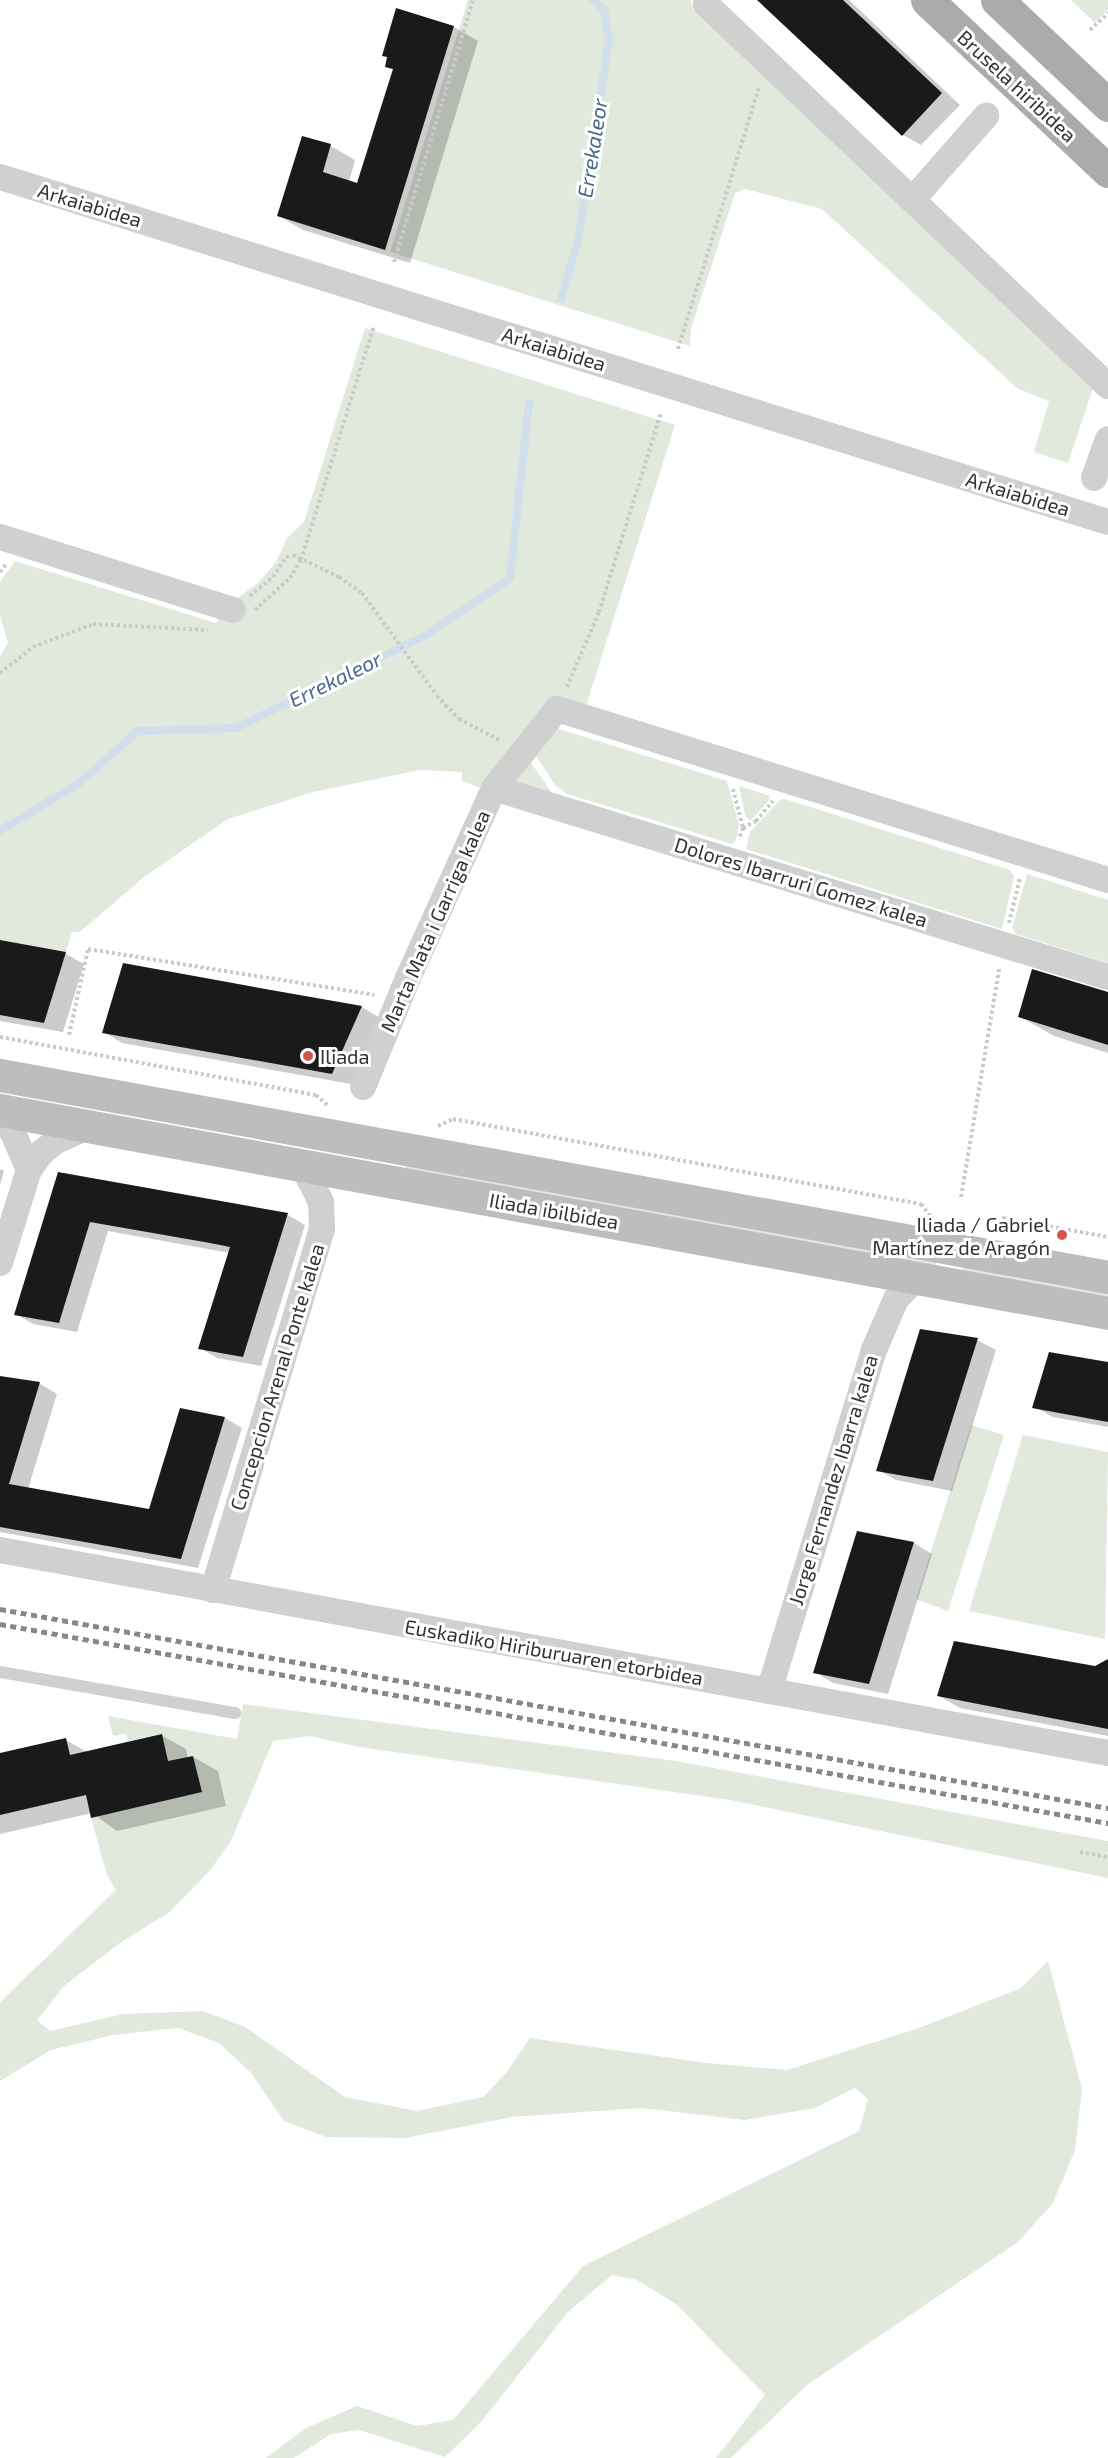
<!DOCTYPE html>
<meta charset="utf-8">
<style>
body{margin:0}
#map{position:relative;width:1108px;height:2458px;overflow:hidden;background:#fff;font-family:"Exo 2",sans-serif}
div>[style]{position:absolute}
.green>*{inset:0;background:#e1e9dd}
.shadow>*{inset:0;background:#0003}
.stream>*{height:8px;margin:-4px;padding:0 4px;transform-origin:4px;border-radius:4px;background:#d2deea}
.building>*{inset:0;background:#1a1a1a}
.path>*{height:4px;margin-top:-2px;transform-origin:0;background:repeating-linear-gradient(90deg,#cacaca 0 3px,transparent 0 6px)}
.lane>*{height:12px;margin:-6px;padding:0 6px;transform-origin:6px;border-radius:6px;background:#d0d0d0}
.street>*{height:26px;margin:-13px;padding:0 13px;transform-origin:13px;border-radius:13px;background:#d0d0d0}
.secondary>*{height:33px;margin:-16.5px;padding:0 16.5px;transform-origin:16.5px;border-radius:16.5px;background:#bdbdbd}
.primary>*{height:33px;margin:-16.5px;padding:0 16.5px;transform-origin:16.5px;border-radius:16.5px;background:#ababab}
.rail>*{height:4.5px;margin-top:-2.25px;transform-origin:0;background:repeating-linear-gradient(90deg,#888 0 6px,transparent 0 10.5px)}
.dots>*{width:16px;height:16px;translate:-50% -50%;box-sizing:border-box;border:3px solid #fff;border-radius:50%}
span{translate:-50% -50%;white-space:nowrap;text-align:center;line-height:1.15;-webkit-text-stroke:6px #fff;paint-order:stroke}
.street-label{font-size:20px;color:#333}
.poi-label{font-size:20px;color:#333}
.left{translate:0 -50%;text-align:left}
.right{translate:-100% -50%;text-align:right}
.water-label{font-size:21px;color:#49698d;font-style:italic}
</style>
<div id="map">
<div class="green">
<div style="clip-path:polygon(468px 0,691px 0,693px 9px,1093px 388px,1068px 463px,1034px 452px,1049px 401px,1018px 389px,822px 209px,745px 189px,735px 193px,691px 329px,690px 346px,390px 252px)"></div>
<div style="clip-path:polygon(1071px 0,1108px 0,1108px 9px,1095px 23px)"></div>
<div style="clip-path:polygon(365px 328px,675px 425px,586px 706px,572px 702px,556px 728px,727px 781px,739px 824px,736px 840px,732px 844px,567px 794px,555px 785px,536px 756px,531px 763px,557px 800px,483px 789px,462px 781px,462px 772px,420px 770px,313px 792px,228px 819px,144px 877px,80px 932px,72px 932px,66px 952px,0 940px,0 656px,8px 643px,0 615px,0 582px,15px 561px,216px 623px,237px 598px,258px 583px,276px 562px,287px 538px,304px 522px)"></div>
<div style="clip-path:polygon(739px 786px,770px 796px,767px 803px,750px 821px,745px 815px)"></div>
<div style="clip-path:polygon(785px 799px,1010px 870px,1014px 877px,1002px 929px,746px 849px,750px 832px,780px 800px)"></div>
<div style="clip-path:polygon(1027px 874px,1108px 900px,1108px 963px,1016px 934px,1012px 928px)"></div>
<div style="clip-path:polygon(407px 1160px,937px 1257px,935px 1270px,404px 1173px)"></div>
<div style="clip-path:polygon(964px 1262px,1108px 1288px,1108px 1301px,962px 1274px)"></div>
<div style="clip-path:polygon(971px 1425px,1004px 1435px,948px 1611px,916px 1599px)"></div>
<div style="clip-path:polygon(1023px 1435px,1108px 1452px,1105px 1639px,969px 1611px)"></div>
<div style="clip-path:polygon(243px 1704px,676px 1761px,1108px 1841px,1108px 1878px,730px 1800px,359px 1747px,310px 1736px,273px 1741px,231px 1841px,211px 1869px,170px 1912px,120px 1943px,64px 1986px,37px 2020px,50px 2031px,123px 2014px,203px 2011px,245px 2027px,345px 2097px,417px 2111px,483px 2097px,506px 2073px,530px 2038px,707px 2063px,787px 2070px,919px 2028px,1021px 1988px,1048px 1961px,1082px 2089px,1075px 2150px,1053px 2203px,1018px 2242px,807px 2385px,731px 2458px,716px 2458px,765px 2395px,676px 2304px,637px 2280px,612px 2275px,568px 2312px,481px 2422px,445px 2457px,359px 2430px,331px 2434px,294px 2458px,266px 2458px,306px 2428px,357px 2406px,417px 2426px,453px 2420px,583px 2266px,859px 2131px,868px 2099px,855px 2088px,815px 2108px,745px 2120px,641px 2108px,512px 2117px,405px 2138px,326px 2137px,284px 2121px,251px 2073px,219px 2043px,178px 2028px,113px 2035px,51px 2050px,0 2081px,0 2002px,116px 1890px,107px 1875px,91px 1818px,202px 1792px,193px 1756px,168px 1761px,161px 1734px,128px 1741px,126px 1734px,113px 1736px,108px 1716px,237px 1739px)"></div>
</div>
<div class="shadow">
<div style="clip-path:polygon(759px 0,849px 0,960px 105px,921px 145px,903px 135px)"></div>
<div style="clip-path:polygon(397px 10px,454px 27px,478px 41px,410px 263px,303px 230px,279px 216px,303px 138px,331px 146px,355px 160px,349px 182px,358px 185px,394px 70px,387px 66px)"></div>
<div style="clip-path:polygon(0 941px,66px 954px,84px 964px,63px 1032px,0 1021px)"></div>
<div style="clip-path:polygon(124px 965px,362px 1007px,380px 1018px,351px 1084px,122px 1043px,104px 1032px)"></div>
<div style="clip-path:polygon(1108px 992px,1108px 1053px,1054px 1036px,1019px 1016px)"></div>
<div style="clip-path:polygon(0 1169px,4px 1171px,0 1185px)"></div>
<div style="clip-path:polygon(59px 1173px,288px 1215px,305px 1225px,261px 1366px,217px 1358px,200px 1348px,230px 1253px,108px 1231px,77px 1332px,33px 1324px,16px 1314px)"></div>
<div style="clip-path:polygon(977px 1340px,996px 1350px,952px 1491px,896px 1480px,878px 1470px)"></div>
<div style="clip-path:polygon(1108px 1364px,1108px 1427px,1053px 1417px,1034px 1407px)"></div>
<div style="clip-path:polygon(0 1377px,40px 1384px,57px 1394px,28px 1489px,150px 1510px,225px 1418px,242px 1428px,198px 1568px,0 1532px)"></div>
<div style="clip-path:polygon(858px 1533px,914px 1543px,932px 1554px,888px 1694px,833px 1683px,815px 1672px)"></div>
<div style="clip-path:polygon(1108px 1661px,1108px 1736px,960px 1708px,939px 1696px,1095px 1668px)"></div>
<div style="clip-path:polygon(161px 1735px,186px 1749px,188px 1758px,193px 1757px,218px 1771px,226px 1806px,117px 1831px,92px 1813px,0 1834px,0 1755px,66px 1740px,87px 1752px)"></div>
</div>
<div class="stream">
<div style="left:561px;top:299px;width:61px;rotate:-73.9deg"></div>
<div style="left:578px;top:240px;width:202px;rotate:-81.2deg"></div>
<div style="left:609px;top:40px;width:30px;rotate:-99deg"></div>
<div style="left:604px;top:10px;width:15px;rotate:-138deg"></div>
<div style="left:0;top:831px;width:91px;rotate:-31.1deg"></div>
<div style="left:78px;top:784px;width:80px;rotate:-41.5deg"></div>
<div style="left:138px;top:731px;width:98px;rotate:-1.8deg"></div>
<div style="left:236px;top:728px;width:216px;rotate:-26.1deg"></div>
<div style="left:430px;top:633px;width:97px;rotate:-34.5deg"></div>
<div style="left:510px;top:578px;width:176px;rotate:-83.8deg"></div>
</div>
<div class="building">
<div style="clip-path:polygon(757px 0,843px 0,942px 93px,902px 136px)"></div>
<div style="clip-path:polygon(396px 8px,454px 26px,385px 250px,277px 216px,302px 136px,331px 144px,323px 172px,357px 183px,393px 69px,385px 67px,387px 57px,382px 56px)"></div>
<div style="clip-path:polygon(0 940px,66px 952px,44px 1023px,0 1015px)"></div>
<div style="clip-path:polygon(123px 963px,271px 990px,362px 1006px,332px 1074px,102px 1033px)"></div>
<div style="clip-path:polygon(1032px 969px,1108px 992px,1108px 1045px,1018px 1017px)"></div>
<div style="clip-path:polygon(58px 1172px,288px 1213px,243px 1357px,198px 1349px,230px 1247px,210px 1243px,90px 1222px,59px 1323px,14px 1315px)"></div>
<div style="clip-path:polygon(920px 1329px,978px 1338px,933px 1481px,876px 1471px)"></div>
<div style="clip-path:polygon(1049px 1352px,1108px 1362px,1108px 1422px,1032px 1408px)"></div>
<div style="clip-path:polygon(0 1376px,40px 1382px,9px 1484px,149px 1509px,180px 1408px,225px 1417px,181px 1559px,0 1527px)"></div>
<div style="clip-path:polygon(857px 1531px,914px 1542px,869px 1684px,813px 1673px)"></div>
<div style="clip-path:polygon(954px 1641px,1095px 1666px,1108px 1659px,1108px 1729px,937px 1696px)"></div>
<div style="clip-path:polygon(162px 1734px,168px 1761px,193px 1756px,202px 1792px,91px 1818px,86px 1795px,0 1815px,0 1753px,66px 1738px,70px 1755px)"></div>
</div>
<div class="path">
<div style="left:1090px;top:30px;width:25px;rotate:-43deg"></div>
<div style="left:394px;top:262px;width:274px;rotate:-73.2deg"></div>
<div style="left:678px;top:349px;width:274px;rotate:-72.8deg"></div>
<div style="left:0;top:572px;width:11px;rotate:-52deg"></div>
<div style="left:250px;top:596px;width:30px;rotate:-40deg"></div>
<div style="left:273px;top:577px;width:24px;rotate:-57deg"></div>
<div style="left:286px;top:557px;width:7px;rotate:-16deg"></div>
<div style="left:293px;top:555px;width:51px;rotate:25.6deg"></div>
<div style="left:339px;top:577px;width:28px;rotate:35deg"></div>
<div style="left:362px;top:593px;width:127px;rotate:53.9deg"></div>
<div style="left:437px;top:696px;width:32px;rotate:46deg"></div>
<div style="left:459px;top:719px;width:47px;rotate:27.6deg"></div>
<div style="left:255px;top:610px;width:47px;rotate:-42.4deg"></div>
<div style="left:290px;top:578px;width:21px;rotate:-59deg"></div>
<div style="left:301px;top:560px;width:246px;rotate:-72.7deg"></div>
<div style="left:0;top:673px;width:42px;rotate:-38.2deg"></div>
<div style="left:33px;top:647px;width:64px;rotate:-21deg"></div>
<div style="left:93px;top:624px;width:115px;rotate:3deg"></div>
<div style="left:567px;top:687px;width:82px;rotate:-66.9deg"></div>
<div style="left:599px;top:612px;width:208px;rotate:-72.7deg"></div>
<div style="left:733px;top:789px;width:40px;rotate:75.6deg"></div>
<div style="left:743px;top:828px;width:12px;rotate:110deg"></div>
<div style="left:743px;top:828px;width:15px;rotate:-28deg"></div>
<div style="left:756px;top:821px;width:26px;rotate:-50deg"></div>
<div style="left:1009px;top:923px;width:46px;rotate:-76.3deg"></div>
<div style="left:69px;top:1035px;width:88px;rotate:-77.5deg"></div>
<div style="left:88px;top:949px;width:290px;rotate:9.1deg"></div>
<div style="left:0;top:1037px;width:321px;rotate:10.4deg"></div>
<div style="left:316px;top:1095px;width:15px;rotate:42deg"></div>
<div style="left:438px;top:1126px;width:17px;rotate:-25deg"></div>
<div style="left:453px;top:1119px;width:476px;rotate:10.3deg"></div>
<div style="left:921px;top:1204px;width:16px;rotate:52deg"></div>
<div style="left:961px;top:1197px;width:231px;rotate:-80.5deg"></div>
<div style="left:986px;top:1226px;width:19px;rotate:-25deg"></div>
<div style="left:1003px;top:1218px;width:107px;rotate:10.3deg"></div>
<div style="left:1080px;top:1852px;width:28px;rotate:10deg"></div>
</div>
<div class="lane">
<div style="left:0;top:1672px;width:239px;rotate:9.9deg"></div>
</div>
<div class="street">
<div style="left:707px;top:0;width:4px;rotate:104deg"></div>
<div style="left:706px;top:4px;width:555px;rotate:43.54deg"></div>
<div style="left:0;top:177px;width:1160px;rotate:17.3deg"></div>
<div style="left:913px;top:199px;width:111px;rotate:-48.7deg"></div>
<div style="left:1094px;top:478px;width:41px;rotate:-70.3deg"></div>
<div style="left:0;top:537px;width:244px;rotate:17.4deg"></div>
<div style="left:494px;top:788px;width:642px;rotate:17.11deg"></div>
<div style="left:363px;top:1087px;width:118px;rotate:-67.6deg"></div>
<div style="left:408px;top:978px;width:209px;rotate:-65.6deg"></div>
<div style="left:494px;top:788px;width:101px;rotate:-51.4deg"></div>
<div style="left:557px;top:709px;width:577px;rotate:17.24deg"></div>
<div style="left:0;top:1115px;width:22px;rotate:54deg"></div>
<div style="left:13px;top:1133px;width:40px;rotate:66.6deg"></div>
<div style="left:0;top:1263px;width:97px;rotate:-72.7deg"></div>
<div style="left:29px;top:1170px;width:22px;rotate:-54deg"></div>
<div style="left:42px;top:1152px;width:18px;rotate:-38deg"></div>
<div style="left:56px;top:1141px;width:34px;rotate:-24deg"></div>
<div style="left:0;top:1550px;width:1126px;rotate:10.38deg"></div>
<div style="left:213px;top:1590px;width:377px;rotate:-73.2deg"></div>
<div style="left:322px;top:1229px;width:27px;rotate:-92deg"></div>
<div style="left:321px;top:1202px;width:42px;rotate:-117.2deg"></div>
<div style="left:769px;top:1691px;width:357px;rotate:-72.9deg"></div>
<div style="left:874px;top:1350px;width:56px;rotate:-66.7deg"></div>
<div style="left:896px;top:1299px;width:29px;rotate:-46deg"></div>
</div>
<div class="secondary">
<div style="left:0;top:1075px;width:1126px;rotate:10.33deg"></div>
<div style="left:0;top:1110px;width:1126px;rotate:10.38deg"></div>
</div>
<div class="primary">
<div style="left:927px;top:0;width:249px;rotate:43.4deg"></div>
<div style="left:997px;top:0;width:153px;rotate:43.4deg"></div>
</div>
<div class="rail">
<div style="left:0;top:1609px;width:1126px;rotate:10.18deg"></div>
<div style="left:0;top:1624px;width:1126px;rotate:10.18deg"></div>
</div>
<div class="dots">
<div style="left:308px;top:1056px;background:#d2564d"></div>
<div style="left:1062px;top:1235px;background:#d2564d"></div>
</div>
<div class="street-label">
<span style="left:1017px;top:86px;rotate:43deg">Brusela hiribidea</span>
<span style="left:90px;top:205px;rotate:17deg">Arkaiabidea</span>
<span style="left:554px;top:349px;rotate:17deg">Arkaiabidea</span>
<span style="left:1018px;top:494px;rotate:17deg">Arkaiabidea</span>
<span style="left:801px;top:882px;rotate:17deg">Dolores Ibarruri Gomez kalea</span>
<span style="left:435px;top:921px;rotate:-66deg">Marta Mata i Garriga kalea</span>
<span style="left:554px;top:1211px;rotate:10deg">Iliada ibilbidea</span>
<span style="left:277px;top:1377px;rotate:-73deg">Concepcion Arenal Ponte kalea</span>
<span style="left:833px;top:1480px;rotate:-73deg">Jorge Fernandez Ibarra kalea</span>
<span style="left:554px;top:1652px;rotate:10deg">Euskadiko Hiriburuaren etorbidea</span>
</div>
<div class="poi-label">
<span class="left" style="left:320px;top:1056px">Iliada</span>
<span class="right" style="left:1050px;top:1236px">Iliada / Gabriel<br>Martínez de Aragón</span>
</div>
<div class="water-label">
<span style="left:592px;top:148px;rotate:-81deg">Errekaleor</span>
<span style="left:335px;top:679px;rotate:-26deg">Errekaleor</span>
</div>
</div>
